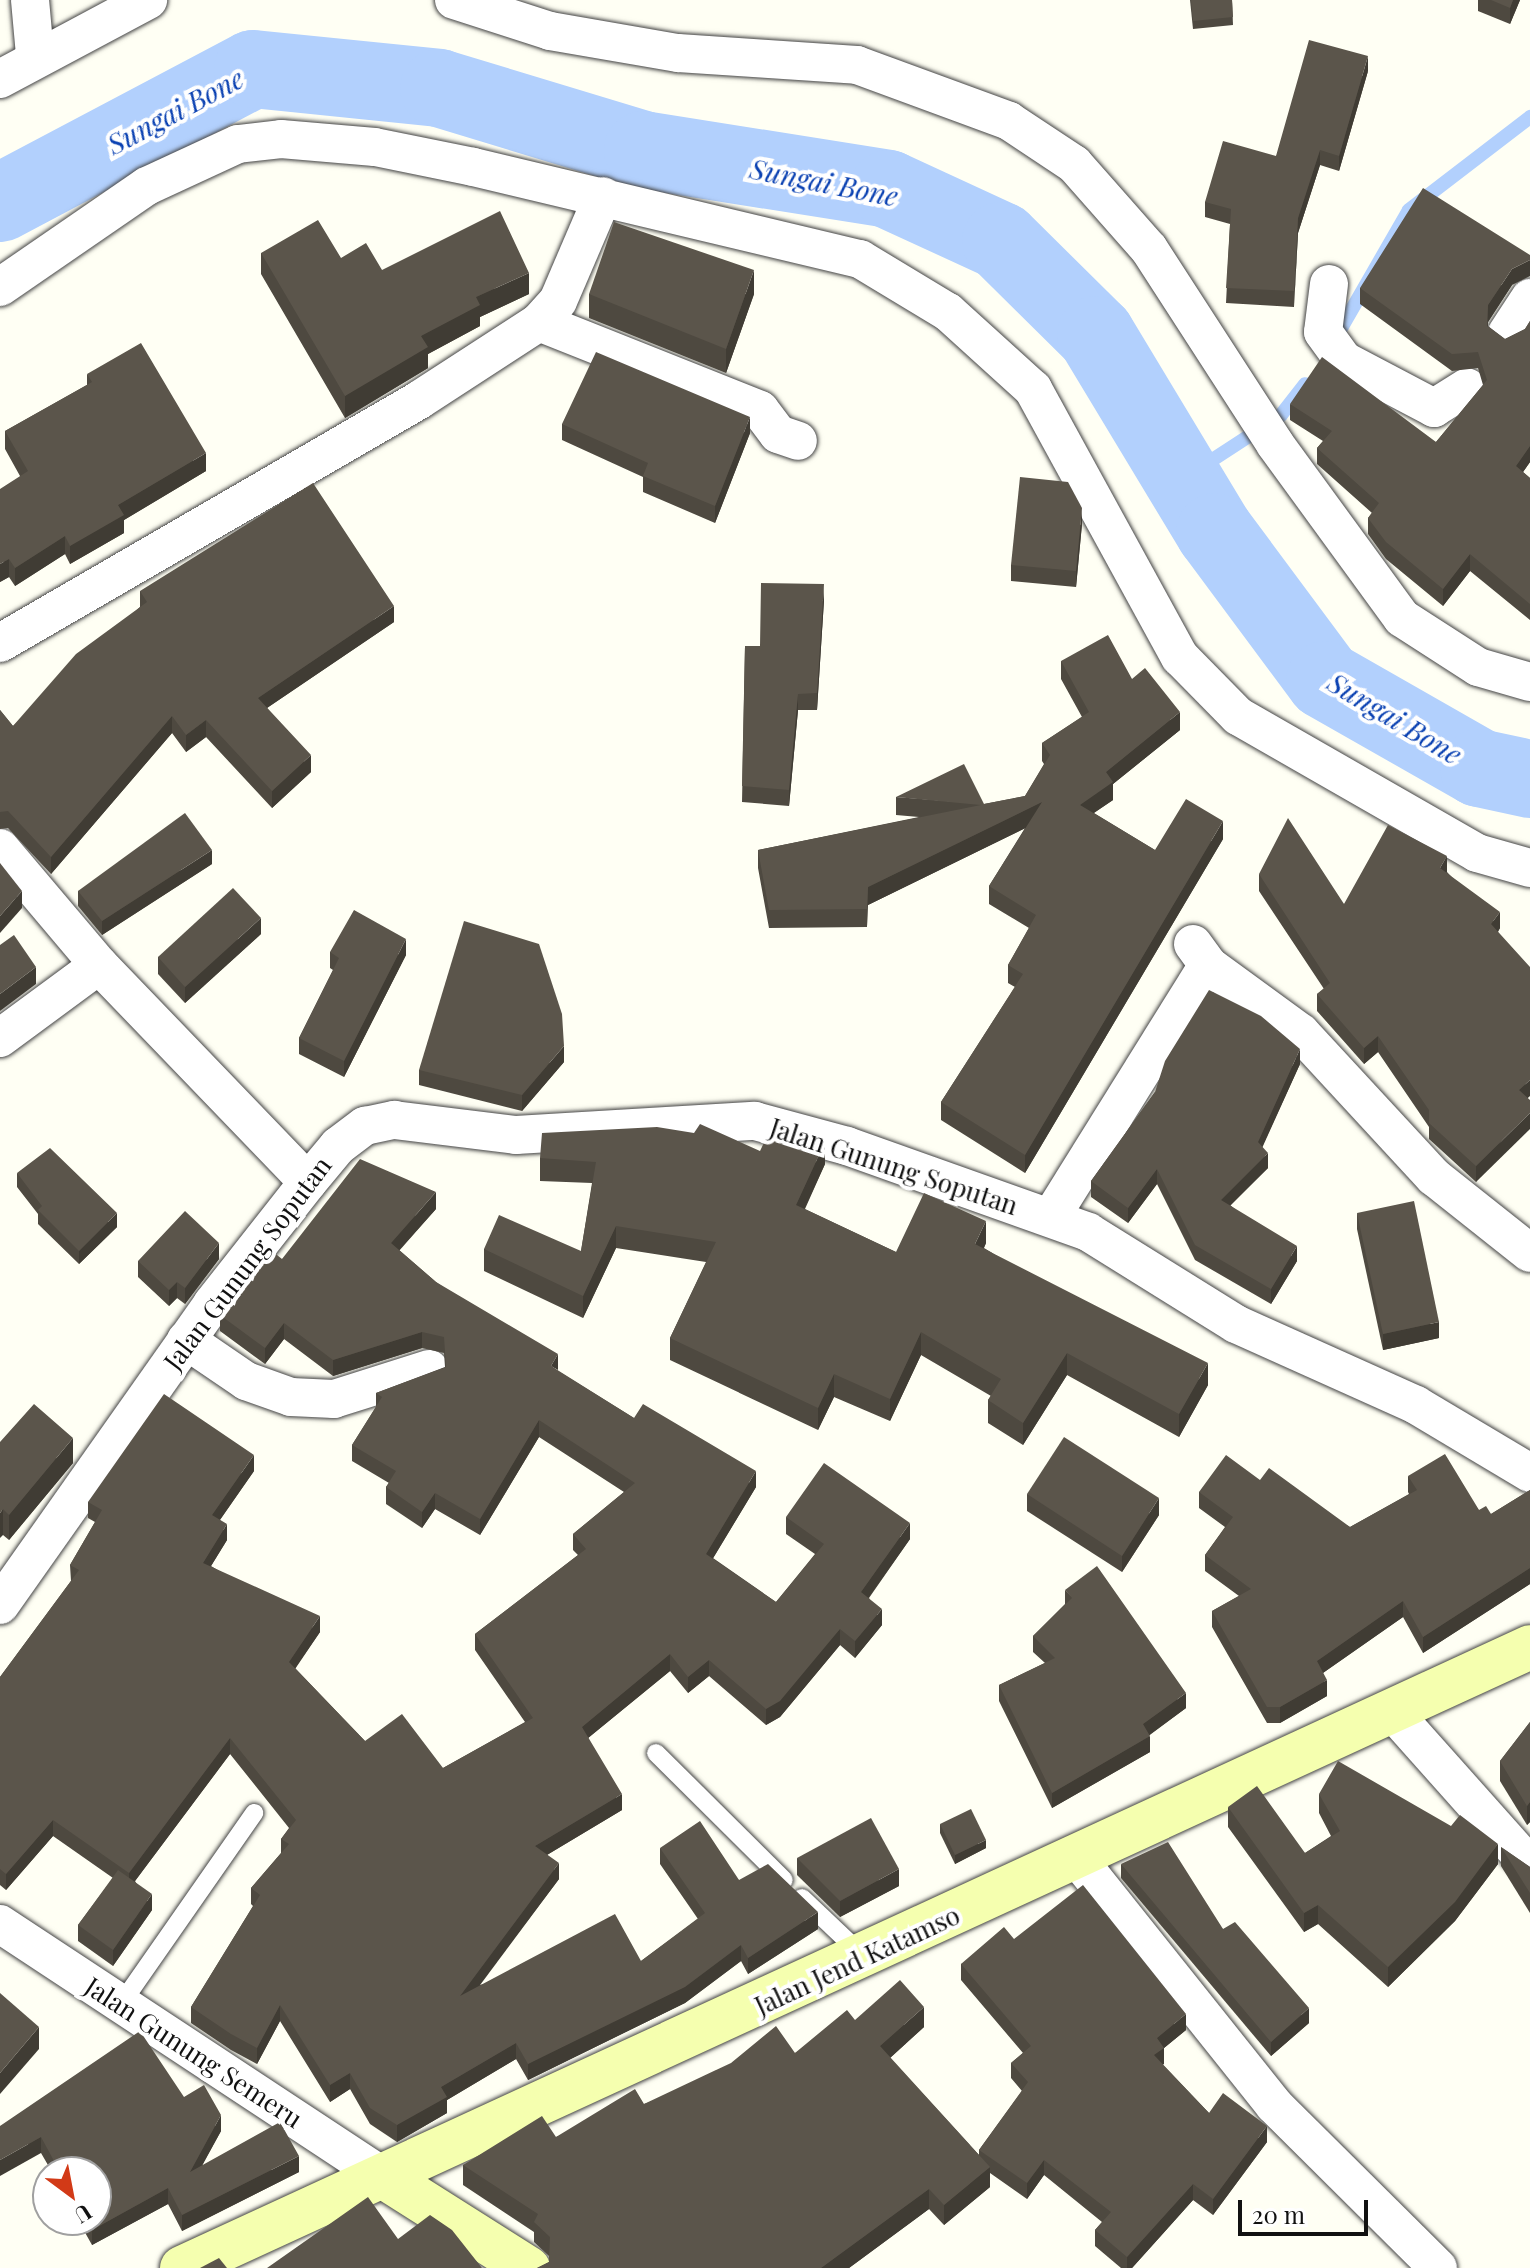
<!DOCTYPE html>
<style>
body{margin:0}
#map{position:relative;width:1530px;height:2268px;overflow:hidden;background:#fffff4;font-family:"Playfair Display",serif}
div>[style]{position:absolute}
.stream>*{height:14px;margin:-7px;padding:0 7px;transform-origin:7px;border-radius:7px;background:#b2d0fd}
.river>*{height:78px;margin:-39px;padding:0 39px;transform-origin:39px;border-radius:39px;background:#b2d0fd}
.roads{filter:drop-shadow(0 0 2px #444) drop-shadow(0 0 2px #444)}
.lane>*{height:18px;margin:-9px;padding:0 9px;transform-origin:9px;border-radius:9px;background:#fff}
.street>*{height:38px;margin:-19px;padding:0 19px;transform-origin:19px;border-radius:19px;background:#fff}
.secondary>*{height:44px;margin:-22px;padding:0 22px;transform-origin:22px;border-radius:22px;background:#f5ffaf}
.wall>*{inset:0;background:#4e4940}
.shaded-wall>*{inset:0;background:#403c34}
.building>*{inset:0;background:#5b554b}
span{translate:-50% -50%;white-space:nowrap;text-align:center;line-height:1.15;-webkit-text-stroke:8px #fff;paint-order:stroke}
.street-label{font-size:26px;color:#111}
.water-label{font-size:28px;color:#0a41b2;font-style:italic}
.north{position:absolute;left:32px;top:2156px;width:80px;height:80px;box-sizing:border-box;background:#fff;border:2px solid #a0a0a0;border-radius:50%;rotate:148deg;font-size:22px;font-weight:700;line-height:32px;text-align:center;color:#111}
.north::after{content:'';display:block;margin:auto;width:28px;height:36px;background:#d23a17;clip-path:polygon(50% 0,100% 100%,50% 72%,0 100%)}
.scale{position:absolute;left:1238px;top:2200px;width:130px;height:36px;box-sizing:border-box;border:4px solid #111;border-top:0;padding-left:10px;font-size:24px;line-height:28px;white-space:nowrap;color:#111;-webkit-text-stroke:6px #fff;paint-order:stroke}
</style>
<div id="map">
<div class="stream">
<div style="left:1336px;top:337px;width:146px;rotate:-60.1deg"></div>
<div style="left:1409px;top:210px;width:153px;rotate:-37.5deg"></div>
<div style="left:1183px;top:479px;width:117px;rotate:-33.1deg"></div>
<div style="left:1281px;top:415px;width:39px;rotate:-52deg"></div>
</div>
<div class="river">
<div style="left:0;top:203px;width:286px;rotate:-27.9deg"></div>
<div style="left:253px;top:69px;width:187px;rotate:5.8deg"></div>
<div style="left:439px;top:88px;width:213px;rotate:16.9deg"></div>
<div style="left:643px;top:150px;width:248px;rotate:9deg"></div>
<div style="left:888px;top:189px;width:124px;rotate:24.7deg"></div>
<div style="left:1001px;top:241px;width:134px;rotate:44.7deg"></div>
<div style="left:1096px;top:335px;width:230px;rotate:58.9deg"></div>
<div style="left:1215px;top:532px;width:184px;rotate:53.4deg"></div>
<div style="left:1325px;top:680px;width:177px;rotate:29.7deg"></div>
<div style="left:1479px;top:768px;width:52px;rotate:12.2deg"></div>
</div>
<div class="roads">
<div class="lane">
<div style="left:656px;top:1753px;width:180px;rotate:44.8deg"></div>
<div style="left:802px;top:1898px;width:83px;rotate:43.5deg"></div>
<div style="left:121px;top:2004px;width:233px;rotate:-55.1deg"></div>
</div>
<div class="street">
<div style="left:30px;top:0;width:55px;rotate:84.8deg"></div>
<div style="left:454px;top:0;width:101px;rotate:17.9deg"></div>
<div style="left:550px;top:31px;width:130px;rotate:9.8deg"></div>
<div style="left:678px;top:53px;width:179px;rotate:3.8deg"></div>
<div style="left:857px;top:65px;width:162px;rotate:20.2deg"></div>
<div style="left:1009px;top:121px;width:78px;rotate:33.5deg"></div>
<div style="left:1074px;top:164px;width:113px;rotate:48.6deg"></div>
<div style="left:1149px;top:249px;width:232px;rotate:57.1deg"></div>
<div style="left:1275px;top:444px;width:215px;rotate:53.9deg"></div>
<div style="left:1402px;top:618px;width:90px;rotate:32.8deg"></div>
<div style="left:1478px;top:667px;width:54px;rotate:16.1deg"></div>
<div style="left:0;top:79px;width:168px;rotate:-28.1deg"></div>
<div style="left:1329px;top:284px;width:48px;rotate:97.1deg"></div>
<div style="left:1323px;top:332px;width:34px;rotate:54deg"></div>
<div style="left:1343px;top:360px;width:103px;rotate:27.8deg"></div>
<div style="left:1434px;top:408px;width:39px;rotate:-32deg"></div>
<div style="left:0;top:287px;width:178px;rotate:-34.5deg"></div>
<div style="left:147px;top:186px;width:100px;rotate:-24.8deg"></div>
<div style="left:238px;top:144px;width:43px;rotate:-6.6deg"></div>
<div style="left:281px;top:139px;width:94px;rotate:4.9deg"></div>
<div style="left:375px;top:147px;width:100px;rotate:11.5deg"></div>
<div style="left:473px;top:167px;width:398px;rotate:13.4deg"></div>
<div style="left:860px;top:259px;width:103px;rotate:31.1deg"></div>
<div style="left:948px;top:312px;width:115px;rotate:42.2deg"></div>
<div style="left:1033px;top:389px;width:306px;rotate:61.3deg"></div>
<div style="left:1180px;top:657px;width:83px;rotate:45.5deg"></div>
<div style="left:1238px;top:716px;width:275px;rotate:29.8deg"></div>
<div style="left:1477px;top:853px;width:55px;rotate:15.8deg"></div>
<div style="left:539px;top:322px;width:238px;rotate:21.7deg"></div>
<div style="left:760px;top:410px;width:30px;rotate:53deg"></div>
<div style="left:778px;top:434px;width:21px;rotate:19deg"></div>
<div style="left:1507px;top:333px;width:42px;rotate:-56.7deg"></div>
<div style="left:0;top:643px;width:484px;rotate:-30.1deg"></div>
<div style="left:419px;top:400px;width:143px;rotate:-33deg"></div>
<div style="left:539px;top:322px;width:28px;rotate:-48deg"></div>
<div style="left:558px;top:301px;width:114px;rotate:-66.8deg"></div>
<div style="left:0;top:848px;width:153px;rotate:49.8deg"></div>
<div style="left:99px;top:965px;width:301px;rotate:46.1deg"></div>
<div style="left:1193px;top:944px;width:26px;rotate:54deg"></div>
<div style="left:1208px;top:965px;width:115px;rotate:36.2deg"></div>
<div style="left:1301px;top:1033px;width:196px;rotate:47.3deg"></div>
<div style="left:1434px;top:1177px;width:122px;rotate:38.4deg"></div>
<div style="left:0;top:1038px;width:123px;rotate:-36.4deg"></div>
<div style="left:1051px;top:1217px;width:297px;rotate:-58.1deg"></div>
<div style="left:186px;top:1340px;width:73px;rotate:34.3deg"></div>
<div style="left:246px;top:1381px;width:48px;rotate:19.6deg"></div>
<div style="left:291px;top:1397px;width:43px;rotate:2.7deg"></div>
<div style="left:334px;top:1399px;width:100px;rotate:-17.5deg"></div>
<div style="left:0;top:1605px;width:368px;rotate:-54.8deg"></div>
<div style="left:212px;top:1304px;width:155px;rotate:-51.8deg"></div>
<div style="left:308px;top:1182px;width:47px;rotate:-50.2deg"></div>
<div style="left:338px;top:1146px;width:34px;rotate:-37deg"></div>
<div style="left:365px;top:1126px;width:30px;rotate:-12deg"></div>
<div style="left:394px;top:1120px;width:123px;rotate:7deg"></div>
<div style="left:516px;top:1135px;width:239px;rotate:-3.4deg"></div>
<div style="left:755px;top:1121px;width:95px;rotate:15.2deg"></div>
<div style="left:847px;top:1146px;width:256px;rotate:19.6deg"></div>
<div style="left:1088px;top:1232px;width:174px;rotate:31.9deg"></div>
<div style="left:1236px;top:1324px;width:197px;rotate:24.2deg"></div>
<div style="left:1416px;top:1405px;width:133px;rotate:30.8deg"></div>
<div style="left:1392px;top:1711px;width:194px;rotate:48.3deg"></div>
<div style="left:1077px;top:1858px;width:316px;rotate:51.4deg"></div>
<div style="left:1274px;top:2105px;width:231px;rotate:44.8deg"></div>
<div style="left:0;top:1924px;width:463px;rotate:33.4deg"></div>
</div>
<div class="secondary">
<div style="left:387px;top:2179px;width:167px;rotate:32.3deg"></div>
<div style="left:182px;top:2268px;width:1484px;rotate:-24.73deg"></div>
</div>
</div>
<div class="wall">
<div style="clip-path:polygon(1190px 0,1232px 0,1233px 25px,1193px 29px)"></div>
<div style="clip-path:polygon(1478px 0,1520px 0,1510px 24px,1478px 11px)"></div>
<div style="clip-path:polygon(1368px 71px,1339px 171px,1320px 165px,1298px 233px,1294px 307px,1226px 303px,1230px 224px,1205px 217px,1205px 202px,1276px 156px)"></div>
<div style="clip-path:polygon(261px 253px,341px 258px,382px 270px,529px 294px,480px 317px,480px 326px,428px 354px,428px 368px,345px 418px,261px 274px)"></div>
<div style="clip-path:polygon(1512px 285px,1488px 322px,1488px 326px,1505px 339px,1525px 329px,1530px 321px,1530px 462px,1523px 472px,1530px 478px,1530px 620px,1470px 571px,1443px 606px,1386px 559px,1368px 534px,1368px 518px,1372px 513px,1317px 464px,1317px 448px,1323px 441px,1290px 420px,1290px 404px,1436px 442px,1483px 385px,1478px 368px,1452px 371px,1360px 304px,1360px 288px)"></div>
<div style="clip-path:polygon(589px 294px,754px 294px,726px 373px,589px 318px)"></div>
<div style="clip-path:polygon(87px 374px,206px 471px,124px 520px,124px 533px,70px 564px,65px 554px,15px 586px,9px 577px,0 582px,20px 476px,5px 449px,5px 431px,87px 385px)"></div>
<div style="clip-path:polygon(562px 424px,750px 433px,715px 523px,643px 492px,643px 477px,562px 440px)"></div>
<div style="clip-path:polygon(1082px 524px,1076px 587px,1011px 581px,1011px 565px)"></div>
<div style="clip-path:polygon(140px 591px,394px 622px,267px 708px,311px 772px,272px 808px,206px 737px,186px 752px,172px 733px,51px 874px,8px 828px,0 829px,0 710px,13px 726px,140px 607px)"></div>
<div style="clip-path:polygon(824px 600px,817px 710px,798px 710px,789px 806px,742px 802px,745px 646px,760px 646px)"></div>
<div style="clip-path:polygon(1061px 661px,1132px 679px,1180px 730px,1113px 784px,1113px 800px,1094px 813px,1155px 850px,1223px 839px,1025px 1173px,941px 1120px,941px 1102px,1015px 987px,1008px 983px,1008px 965px,1029px 928px,989px 904px,989px 886px,1025px 828px,868px 905px,867px 927px,769px 928px,758px 868px,758px 850px,919px 817px,896px 815px,896px 797px,984px 804px,1025px 796px,1044px 764px,1042px 761px,1042px 743px,1082px 717px,1061px 679px)"></div>
<div style="clip-path:polygon(212px 864px,102px 935px,78px 906px,78px 891px)"></div>
<div style="clip-path:polygon(1447px 872px,1500px 928px,1498px 932px,1528px 1098px,1476px 1182px,1429px 1139px,1429px 1127px,1378px 1052px,1364px 1064px,1317px 1011px,1317px 994px,1324px 989px,1259px 891px,1259px 874px,1344px 904px)"></div>
<div style="clip-path:polygon(261px 934px,185px 1003px,158px 974px,158px 957px)"></div>
<div style="clip-path:polygon(330px 952px,406px 955px,344px 1077px,299px 1054px,299px 1038px,333px 970px,330px 968px)"></div>
<div style="clip-path:polygon(564px 1062px,522px 1111px,419px 1085px,419px 1070px)"></div>
<div style="clip-path:polygon(1300px 1064px,1262px 1147px,1268px 1168px,1230px 1205px,1297px 1261px,1271px 1304px,1195px 1260px,1157px 1184px,1128px 1223px,1091px 1197px,1091px 1181px,1155px 1092px)"></div>
<div style="clip-path:polygon(760px 1151px,825px 1164px,805px 1209px,896px 1252px,986px 1243px,984px 1248px,1208px 1385px,1179px 1437px,1067px 1375px,1023px 1445px,988px 1423px,988px 1400px,991px 1396px,921px 1355px,890px 1421px,834px 1397px,818px 1430px,670px 1360px,670px 1338px,706px 1262px,616px 1248px,583px 1318px,484px 1271px,484px 1249px,581px 1251px,592px 1183px,540px 1181px,540px 1158px)"></div>
<div style="clip-path:polygon(17px 1173px,117px 1227px,79px 1264px,38px 1224px,38px 1214px,17px 1187px)"></div>
<div style="clip-path:polygon(436px 1209px,399px 1250px,436px 1282px,558px 1371px,634px 1418px,756px 1487px,713px 1558px,776px 1602px,815px 1554px,786px 1534px,786px 1517px,910px 1539px,869px 1598px,882px 1625px,855px 1658px,840px 1645px,780px 1717px,766px 1725px,709px 1676px,688px 1693px,670px 1671px,588px 1738px,622px 1810px,547px 1855px,559px 1879px,479px 1985px,641px 1961px,698px 1919px,660px 1864px,660px 1848px,739px 1880px,818px 1929px,748px 1974px,741px 1961px,685px 2003px,528px 2080px,516px 2059px,447px 2100px,447px 2113px,397px 2142px,370px 2124px,350px 2089px,330px 2102px,280px 2021px,257px 2064px,231px 2050px,191px 2023px,191px 2007px,253px 1906px,251px 1904px,251px 1888px,281px 1853px,281px 1839px,289px 1828px,230px 1754px,135px 1881px,152px 1910px,113px 1966px,78px 1941px,78px 1925px,113px 1878px,53px 1836px,6px 1890px,0 1885px,0 1677px,71px 1581px,70px 1565px,95px 1522px,88px 1518px,88px 1502px,254px 1471px,220px 1520px,227px 1540px,211px 1566px,320px 1632px,295px 1668px,365px 1741px,443px 1768px,525px 1722px,475px 1650px,475px 1634px,578px 1555px,573px 1550px,573px 1534px,624px 1492px,539px 1437px,480px 1535px,435px 1509px,422px 1528px,386px 1504px,386px 1487px,389px 1483px,352px 1461px,352px 1445px,376px 1407px,376px 1393px,445px 1367px,444px 1353px,422px 1348px,333px 1376px,284px 1339px,265px 1364px,220px 1331px,220px 1315px,282px 1259px)"></div>
<div style="clip-path:polygon(1357px 1213px,1439px 1338px,1383px 1350px,1357px 1229px)"></div>
<div style="clip-path:polygon(219px 1259px,185px 1304px,177px 1298px,169px 1306px,138px 1277px,138px 1261px)"></div>
<div style="clip-path:polygon(0 1442px,73px 1463px,9px 1540px,3px 1535px)"></div>
<div style="clip-path:polygon(1408px 1476px,1479px 1510px,1491px 1514px,1530px 1490px,1530px 1584px,1423px 1653px,1403px 1617px,1323px 1673px,1327px 1696px,1280px 1723px,1267px 1723px,1212px 1627px,1212px 1611px,1239px 1596px,1205px 1571px,1205px 1555px,1225px 1527px,1199px 1508px,1199px 1492px,1260px 1480px,1350px 1527px,1409px 1494px,1408px 1492px)"></div>
<div style="clip-path:polygon(1027px 1494px,1159px 1515px,1122px 1572px,1027px 1511px)"></div>
<div style="clip-path:polygon(1065px 1590px,1186px 1708px,1149px 1735px,1150px 1752px,1052px 1808px,999px 1701px,999px 1685px,1045px 1663px,1033px 1652px,1033px 1636px,1065px 1604px)"></div>
<div style="clip-path:polygon(1530px 1722px,1530px 1822px,1527px 1825px,1500px 1781px,1500px 1761px)"></div>
<div style="clip-path:polygon(1319px 1794px,1498px 1864px,1455px 1921px,1388px 1987px,1318px 1924px,1304px 1932px,1228px 1827px,1228px 1807px,1305px 1853px,1331px 1836px,1319px 1813px)"></div>
<div style="clip-path:polygon(940px 1824px,986px 1848px,955px 1864px,940px 1833px)"></div>
<div style="clip-path:polygon(1501px 1847px,1530px 1867px,1530px 1913px,1501px 1866px)"></div>
<div style="clip-path:polygon(797px 1858px,899px 1886px,840px 1917px,797px 1875px)"></div>
<div style="clip-path:polygon(1121px 1864px,1223px 1929px,1309px 2023px,1271px 2056px,1121px 1878px)"></div>
<div style="clip-path:polygon(1014px 1939px,1186px 2030px,1164px 2048px,1163px 2065px,1209px 2113px,1267px 2142px,1213px 2215px,1193px 2200px,1132px 2268px,1121px 2268px,1095px 2246px,1095px 2230px,1102px 2222px,1044px 2175px,1027px 2199px,990px 2173px,990px 2187px,944px 2225px,929px 2209px,849px 2268px,537px 2268px,549px 2262px,549px 2256px,534px 2242px,534px 2232px,463px 2185px,463px 2165px,556px 2137px,644px 2104px,795px 2053px,855px 2020px,924px 2027px,890px 2058px,979px 2155px,979px 2150px,1022px 2091px,1011px 2078px,1011px 2063px,1023px 2053px,961px 1980px,961px 1964px)"></div>
<div style="clip-path:polygon(184px 2097px,221px 2131px,202px 2165px,299px 2172px,182px 2231px,168px 2204px,92px 2245px,78px 2220px,96px 2220px,96px 2172px,52px 2172px,41px 2153px,0 2126px)"></div>
</div>
<div class="shaded-wall">
<div style="clip-path:polygon(1513px 0,1520px 0,1510px 24px,1510px 8px)"></div>
<div style="clip-path:polygon(1368px 56px,1368px 71px,1339px 171px,1339px 156px)"></div>
<div style="clip-path:polygon(1320px 150px,1320px 165px,1298px 233px,1294px 307px,1298px 218px)"></div>
<div style="clip-path:polygon(1530px 260px,1530px 276px,1512px 285px,1488px 322px,1487px 342px,1488px 305px,1512px 269px)"></div>
<div style="clip-path:polygon(754px 270px,754px 294px,726px 373px,726px 349px)"></div>
<div style="clip-path:polygon(529px 273px,529px 294px,480px 317px,480px 326px,428px 354px,428px 368px,345px 418px,345px 396px,421px 336px,476px 297px)"></div>
<div style="clip-path:polygon(750px 417px,750px 433px,715px 523px,715px 506px)"></div>
<div style="clip-path:polygon(1530px 446px,1530px 462px,1516px 482px,1516px 466px)"></div>
<div style="clip-path:polygon(206px 453px,206px 471px,124px 520px,124px 533px,70px 564px,70px 546px,118px 505px)"></div>
<div style="clip-path:polygon(1082px 508px,1082px 524px,1076px 587px,1076px 571px)"></div>
<div style="clip-path:polygon(65px 536px,65px 554px,15px 586px,15px 568px)"></div>
<div style="clip-path:polygon(1470px 554px,1470px 571px,1443px 606px,1443px 589px)"></div>
<div style="clip-path:polygon(9px 559px,9px 577px,0 582px,0 564px)"></div>
<div style="clip-path:polygon(824px 584px,824px 600px,817px 710px,817px 693px)"></div>
<div style="clip-path:polygon(394px 606px,394px 622px,258px 714px,258px 698px)"></div>
<div style="clip-path:polygon(798px 694px,798px 710px,789px 806px,789px 790px)"></div>
<div style="clip-path:polygon(1180px 712px,1180px 730px,1113px 784px,1113px 800px,1080px 822px,1080px 805px,1106px 772px)"></div>
<div style="clip-path:polygon(172px 716px,172px 733px,51px 874px,51px 857px)"></div>
<div style="clip-path:polygon(206px 720px,206px 737px,186px 752px,186px 735px)"></div>
<div style="clip-path:polygon(311px 755px,311px 772px,272px 808px,272px 791px)"></div>
<div style="clip-path:polygon(1042px 802px,1042px 820px,868px 905px,867px 927px,868px 887px)"></div>
<div style="clip-path:polygon(1223px 821px,1223px 839px,1025px 1173px,1025px 1155px)"></div>
<div style="clip-path:polygon(212px 850px,212px 864px,102px 935px,102px 921px)"></div>
<div style="clip-path:polygon(1447px 856px,1447px 872px,1440px 885px,1440px 868px)"></div>
<div style="clip-path:polygon(22px 891px,22px 908px,0 933px,0 916px)"></div>
<div style="clip-path:polygon(1500px 912px,1500px 928px,1491px 941px,1491px 924px)"></div>
<div style="clip-path:polygon(261px 918px,261px 934px,185px 1003px,185px 987px)"></div>
<div style="clip-path:polygon(406px 939px,406px 955px,344px 1077px,344px 1061px)"></div>
<div style="clip-path:polygon(36px 967px,36px 984px,0 1011px,0 994px)"></div>
<div style="clip-path:polygon(1378px 1036px,1378px 1052px,1364px 1064px,1364px 1048px)"></div>
<div style="clip-path:polygon(564px 1046px,564px 1062px,522px 1111px,522px 1095px)"></div>
<div style="clip-path:polygon(1300px 1049px,1300px 1064px,1258px 1157px,1258px 1142px)"></div>
<div style="clip-path:polygon(1530px 1080px,1530px 1096px,1519px 1106px,1519px 1090px)"></div>
<div style="clip-path:polygon(1530px 1113px,1530px 1129px,1476px 1182px,1476px 1166px)"></div>
<div style="clip-path:polygon(825px 1142px,825px 1164px,796px 1227px,796px 1205px)"></div>
<div style="clip-path:polygon(1268px 1153px,1268px 1168px,1221px 1215px,1221px 1200px)"></div>
<div style="clip-path:polygon(1157px 1169px,1157px 1184px,1128px 1223px,1128px 1208px)"></div>
<div style="clip-path:polygon(436px 1192px,436px 1209px,391px 1260px,391px 1243px)"></div>
<div style="clip-path:polygon(117px 1213px,117px 1227px,79px 1264px,79px 1251px)"></div>
<div style="clip-path:polygon(986px 1221px,986px 1243px,975px 1266px,975px 1244px)"></div>
<div style="clip-path:polygon(616px 1226px,616px 1248px,583px 1318px,583px 1296px)"></div>
<div style="clip-path:polygon(219px 1243px,219px 1259px,185px 1304px,185px 1288px)"></div>
<div style="clip-path:polygon(1297px 1246px,1297px 1261px,1271px 1304px,1271px 1289px)"></div>
<div style="clip-path:polygon(177px 1282px,177px 1298px,169px 1306px,169px 1290px)"></div>
<div style="clip-path:polygon(1439px 1322px,1439px 1338px,1383px 1350px,1383px 1334px)"></div>
<div style="clip-path:polygon(284px 1323px,284px 1339px,265px 1364px,265px 1348px)"></div>
<div style="clip-path:polygon(422px 1332px,422px 1348px,333px 1376px,333px 1360px)"></div>
<div style="clip-path:polygon(921px 1332px,921px 1355px,890px 1421px,890px 1399px)"></div>
<div style="clip-path:polygon(1067px 1353px,1067px 1375px,1023px 1445px,1023px 1423px)"></div>
<div style="clip-path:polygon(558px 1354px,558px 1370px,551px 1366px)"></div>
<div style="clip-path:polygon(1208px 1363px,1208px 1385px,1179px 1437px,1179px 1414px)"></div>
<div style="clip-path:polygon(834px 1374px,834px 1397px,818px 1430px,818px 1408px)"></div>
<div style="clip-path:polygon(539px 1420px,539px 1437px,480px 1535px,480px 1519px)"></div>
<div style="clip-path:polygon(73px 1438px,73px 1463px,9px 1540px,9px 1515px)"></div>
<div style="clip-path:polygon(254px 1455px,254px 1471px,212px 1531px,212px 1515px)"></div>
<div style="clip-path:polygon(756px 1471px,756px 1487px,706px 1570px,706px 1554px)"></div>
<div style="clip-path:polygon(435px 1493px,435px 1509px,422px 1528px,422px 1512px)"></div>
<div style="clip-path:polygon(1159px 1498px,1159px 1515px,1122px 1572px,1122px 1556px)"></div>
<div style="clip-path:polygon(3px 1509px,3px 1535px,0 1538px,0 1513px)"></div>
<div style="clip-path:polygon(910px 1523px,910px 1539px,861px 1608px,861px 1592px)"></div>
<div style="clip-path:polygon(227px 1524px,227px 1540px,203px 1579px,203px 1563px)"></div>
<div style="clip-path:polygon(1530px 1568px,1530px 1584px,1423px 1653px,1423px 1637px)"></div>
<div style="clip-path:polygon(1403px 1601px,1403px 1617px,1317px 1677px,1317px 1661px)"></div>
<div style="clip-path:polygon(882px 1609px,882px 1625px,855px 1658px,855px 1641px)"></div>
<div style="clip-path:polygon(320px 1616px,320px 1632px,289px 1678px,289px 1662px)"></div>
<div style="clip-path:polygon(840px 1629px,840px 1645px,780px 1717px,766px 1725px,766px 1709px)"></div>
<div style="clip-path:polygon(670px 1654px,670px 1671px,582px 1743px,582px 1727px)"></div>
<div style="clip-path:polygon(709px 1660px,709px 1676px,688px 1693px,688px 1677px)"></div>
<div style="clip-path:polygon(1327px 1680px,1327px 1696px,1280px 1723px,1280px 1707px)"></div>
<div style="clip-path:polygon(1186px 1693px,1186px 1708px,1143px 1740px,1143px 1724px)"></div>
<div style="clip-path:polygon(1150px 1736px,1150px 1752px,1052px 1808px,1052px 1793px)"></div>
<div style="clip-path:polygon(230px 1738px,230px 1754px,129px 1889px,129px 1873px)"></div>
<div style="clip-path:polygon(622px 1794px,622px 1810px,535px 1862px,535px 1846px)"></div>
<div style="clip-path:polygon(1530px 1802px,1530px 1822px,1527px 1825px,1527px 1806px)"></div>
<div style="clip-path:polygon(53px 1820px,53px 1836px,6px 1890px,6px 1874px)"></div>
<div style="clip-path:polygon(986px 1840px,986px 1848px,955px 1864px,955px 1855px)"></div>
<div style="clip-path:polygon(1498px 1844px,1498px 1864px,1455px 1921px,1388px 1987px,1388px 1967px)"></div>
<div style="clip-path:polygon(559px 1863px,559px 1879px,460px 2012px,460px 1996px)"></div>
<div style="clip-path:polygon(899px 1869px,899px 1886px,840px 1917px,840px 1901px)"></div>
<div style="clip-path:polygon(152px 1894px,152px 1910px,113px 1966px,113px 1950px)"></div>
<div style="clip-path:polygon(1318px 1905px,1318px 1924px,1304px 1932px,1304px 1913px)"></div>
<div style="clip-path:polygon(818px 1912px,818px 1929px,748px 1974px,748px 1958px)"></div>
<div style="clip-path:polygon(741px 1945px,741px 1961px,685px 2003px,528px 2080px,528px 2064px)"></div>
<div style="clip-path:polygon(280px 2005px,280px 2021px,257px 2064px,257px 2048px)"></div>
<div style="clip-path:polygon(924px 2007px,924px 2027px,880px 2067px,880px 2046px)"></div>
<div style="clip-path:polygon(1309px 2008px,1309px 2023px,1271px 2056px,1271px 2042px)"></div>
<div style="clip-path:polygon(1186px 2014px,1186px 2030px,1164px 2048px,1164px 2064px,1154px 2071px,1154px 2055px,1157px 2038px)"></div>
<div style="clip-path:polygon(39px 2027px,39px 2049px,0 2094px,0 2073px)"></div>
<div style="clip-path:polygon(516px 2043px,516px 2059px,447px 2100px,447px 2113px,397px 2142px,397px 2125px,441px 2087px)"></div>
<div style="clip-path:polygon(350px 2073px,350px 2089px,330px 2102px,330px 2085px)"></div>
<div style="clip-path:polygon(221px 2115px,221px 2131px,190px 2188px,190px 2172px)"></div>
<div style="clip-path:polygon(1267px 2126px,1267px 2142px,1213px 2215px,1213px 2199px)"></div>
<div style="clip-path:polygon(41px 2137px,41px 2153px,0 2176px,0 2160px)"></div>
<div style="clip-path:polygon(299px 2156px,299px 2172px,182px 2231px,182px 2215px)"></div>
<div style="clip-path:polygon(1044px 2160px,1044px 2175px,1027px 2199px,1027px 2183px)"></div>
<div style="clip-path:polygon(990px 2167px,990px 2187px,944px 2225px,944px 2205px)"></div>
<div style="clip-path:polygon(1193px 2184px,1193px 2200px,1132px 2268px,1127px 2268px,1127px 2257px)"></div>
<div style="clip-path:polygon(168px 2188px,168px 2204px,92px 2245px,92px 2230px)"></div>
<div style="clip-path:polygon(929px 2189px,929px 2209px,849px 2268px,821px 2268px)"></div>
</div>
<div class="building">
<div style="clip-path:polygon(1191px 0,1232px 0,1233px 17px,1193px 21px)"></div>
<div style="clip-path:polygon(1491px 0,1513px 0,1510px 8px)"></div>
<div style="clip-path:polygon(1309px 40px,1368px 56px,1339px 156px,1320px 150px,1298px 218px,1294px 291px,1226px 288px,1231px 209px,1205px 202px,1223px 141px,1276px 156px)"></div>
<div style="clip-path:polygon(1423px 188px,1530px 255px,1530px 260px,1512px 269px,1488px 305px,1487px 326px,1505px 339px,1525px 329px,1530px 321px,1530px 446px,1516px 466px,1530px 478px,1530px 604px,1470px 554px,1443px 589px,1386px 542px,1368px 518px,1379px 503px,1317px 448px,1332px 431px,1290px 404px,1322px 357px,1436px 442px,1487px 380px,1478px 352px,1452px 354px,1360px 288px)"></div>
<div style="clip-path:polygon(500px 211px,529px 273px,476px 297px,480px 305px,421px 336px,428px 347px,345px 396px,261px 253px,318px 220px,341px 258px,366px 243px,382px 270px)"></div>
<div style="clip-path:polygon(614px 222px,754px 270px,726px 349px,589px 294px)"></div>
<div style="clip-path:polygon(141px 343px,206px 453px,118px 505px,124px 515px,70px 546px,65px 536px,15px 568px,9px 559px,0 564px,0 489px,28px 471px,5px 431px,92px 382px,87px 374px)"></div>
<div style="clip-path:polygon(596px 352px,750px 417px,715px 506px,643px 476px,648px 463px,562px 424px)"></div>
<div style="clip-path:polygon(1020px 477px,1068px 482px,1082px 508px,1076px 571px,1011px 565px)"></div>
<div style="clip-path:polygon(313px 483px,394px 606px,258px 698px,311px 755px,272px 791px,206px 720px,186px 735px,172px 716px,51px 857px,8px 811px,0 812px,0 710px,13px 726px,76px 654px,147px 602px,140px 591px)"></div>
<div style="clip-path:polygon(761px 583px,824px 584px,817px 693px,798px 694px,789px 790px,742px 786px,745px 646px,760px 646px)"></div>
<div style="clip-path:polygon(1108px 635px,1132px 679px,1145px 668px,1180px 712px,1106px 772px,1113px 782px,1080px 805px,1155px 850px,1186px 799px,1223px 821px,1025px 1155px,941px 1102px,1023px 974px,1008px 965px,1036px 915px,989px 886px,1042px 802px,868px 887px,867px 909px,769px 910px,758px 850px,981px 805px,896px 797px,964px 764px,984px 804px,1025px 796px,1050px 755px,1042px 743px,1089px 712px,1061px 661px)"></div>
<div style="clip-path:polygon(185px 813px,212px 850px,102px 921px,78px 891px)"></div>
<div style="clip-path:polygon(1288px 818px,1344px 904px,1388px 825px,1447px 856px,1440px 868px,1500px 912px,1491px 924px,1530px 967px,1530px 1080px,1519px 1090px,1530px 1100px,1530px 1113px,1476px 1166px,1429px 1123px,1429px 1110px,1378px 1036px,1364px 1048px,1317px 994px,1330px 983px,1259px 874px)"></div>
<div style="clip-path:polygon(0 863px,22px 891px,0 916px)"></div>
<div style="clip-path:polygon(233px 888px,261px 918px,185px 987px,158px 957px)"></div>
<div style="clip-path:polygon(354px 910px,406px 939px,344px 1061px,299px 1038px,339px 958px,330px 952px)"></div>
<div style="clip-path:polygon(464px 921px,539px 944px,562px 1014px,564px 1046px,522px 1095px,419px 1070px)"></div>
<div style="clip-path:polygon(14px 935px,36px 967px,0 994px,0 945px)"></div>
<div style="clip-path:polygon(1209px 990px,1261px 1016px,1300px 1049px,1258px 1142px,1268px 1153px,1221px 1200px,1297px 1246px,1271px 1289px,1195px 1245px,1157px 1169px,1128px 1208px,1091px 1181px,1155px 1092px,1165px 1061px)"></div>
<div style="clip-path:polygon(700px 1124px,760px 1151px,772px 1126px,820px 1139px,825px 1142px,796px 1205px,896px 1252px,924px 1193px,986px 1221px,975px 1244px,1208px 1363px,1179px 1414px,1067px 1353px,1023px 1423px,988px 1400px,1001px 1379px,921px 1332px,890px 1399px,834px 1374px,818px 1408px,670px 1338px,716px 1242px,616px 1226px,583px 1296px,484px 1249px,499px 1215px,581px 1251px,596px 1162px,540px 1158px,542px 1133px,657px 1127px,694px 1133px)"></div>
<div style="clip-path:polygon(50px 1148px,117px 1213px,79px 1251px,38px 1210px,42px 1206px,17px 1173px)"></div>
<div style="clip-path:polygon(360px 1159px,436px 1192px,391px 1243px,436px 1282px,558px 1354px,551px 1366px,634px 1418px,643px 1404px,756px 1471px,706px 1554px,776px 1602px,824px 1544px,786px 1517px,824px 1463px,910px 1523px,861px 1592px,882px 1609px,855px 1641px,840px 1629px,780px 1701px,766px 1709px,709px 1660px,688px 1677px,670px 1654px,582px 1727px,622px 1794px,535px 1846px,559px 1863px,460px 1996px,615px 1914px,641px 1961px,705px 1913px,660px 1848px,700px 1821px,739px 1880px,768px 1864px,818px 1912px,748px 1958px,741px 1945px,685px 1987px,528px 2064px,516px 2043px,441px 2087px,447px 2097px,397px 2125px,370px 2108px,350px 2073px,330px 2085px,280px 2005px,257px 2048px,231px 2034px,191px 2007px,260px 1895px,251px 1888px,289px 1844px,281px 1839px,296px 1820px,230px 1738px,129px 1873px,53px 1820px,6px 1874px,0 1869px,0 1677px,79px 1570px,70px 1565px,102px 1510px,88px 1502px,164px 1394px,254px 1455px,212px 1515px,227px 1524px,203px 1563px,320px 1616px,289px 1662px,365px 1741px,402px 1714px,443px 1768px,533px 1718px,475px 1634px,586px 1549px,573px 1534px,635px 1483px,539px 1420px,480px 1519px,435px 1493px,422px 1512px,386px 1487px,396px 1471px,352px 1445px,382px 1397px,376px 1393px,446px 1367px,444px 1337px,422px 1332px,333px 1360px,284px 1323px,265px 1348px,220px 1315px,272px 1251px,282px 1259px)"></div>
<div style="clip-path:polygon(1414px 1201px,1439px 1322px,1383px 1334px,1357px 1213px)"></div>
<div style="clip-path:polygon(185px 1211px,219px 1243px,185px 1288px,177px 1282px,169px 1290px,138px 1261px)"></div>
<div style="clip-path:polygon(34px 1404px,73px 1438px,9px 1515px,3px 1509px,0 1513px,0 1442px)"></div>
<div style="clip-path:polygon(1064px 1437px,1159px 1498px,1122px 1556px,1027px 1494px)"></div>
<div style="clip-path:polygon(1445px 1454px,1479px 1510px,1486px 1506px,1491px 1514px,1530px 1490px,1530px 1568px,1423px 1637px,1403px 1601px,1317px 1661px,1327px 1680px,1280px 1707px,1267px 1707px,1212px 1611px,1251px 1589px,1205px 1555px,1233px 1517px,1199px 1492px,1226px 1455px,1260px 1480px,1269px 1468px,1350px 1527px,1417px 1490px,1408px 1476px)"></div>
<div style="clip-path:polygon(1097px 1566px,1186px 1693px,1143px 1724px,1150px 1736px,1052px 1793px,999px 1685px,1055px 1658px,1033px 1636px,1072px 1598px,1065px 1590px)"></div>
<div style="clip-path:polygon(1530px 1722px,1530px 1802px,1527px 1806px,1500px 1761px)"></div>
<div style="clip-path:polygon(1338px 1761px,1451px 1826px,1460px 1815px,1498px 1844px,1455px 1902px,1388px 1967px,1318px 1905px,1304px 1913px,1228px 1807px,1257px 1786px,1305px 1853px,1340px 1831px,1319px 1794px)"></div>
<div style="clip-path:polygon(971px 1809px,986px 1840px,955px 1855px,940px 1824px)"></div>
<div style="clip-path:polygon(871px 1818px,899px 1869px,840px 1901px,797px 1858px)"></div>
<div style="clip-path:polygon(1168px 1842px,1223px 1929px,1235px 1922px,1309px 2008px,1271px 2042px,1121px 1864px)"></div>
<div style="clip-path:polygon(1501px 1847px,1530px 1867px,1530px 1893px)"></div>
<div style="clip-path:polygon(118px 1870px,152px 1894px,113px 1950px,78px 1925px)"></div>
<div style="clip-path:polygon(1083px 1885px,1186px 2014px,1157px 2038px,1164px 2048px,1154px 2055px,1209px 2113px,1223px 2093px,1267px 2126px,1213px 2199px,1193px 2184px,1127px 2257px,1095px 2230px,1111px 2212px,1044px 2160px,1027px 2183px,979px 2150px,1028px 2082px,1011px 2063px,1031px 2046px,961px 1964px,1004px 1927px,1014px 1939px)"></div>
<div style="clip-path:polygon(900px 1980px,924px 2007px,880px 2046px,990px 2167px,944px 2205px,929px 2189px,821px 2268px,537px 2268px,549px 2262px,550px 2237px,534px 2222px,538px 2214px,463px 2165px,542px 2116px,556px 2137px,635px 2089px,644px 2104px,731px 2063px,776px 2026px,795px 2053px,847px 2010px,855px 2020px)"></div>
<div style="clip-path:polygon(0 1993px,39px 2027px,0 2073px)"></div>
<div style="clip-path:polygon(140px 2031px,184px 2097px,204px 2085px,221px 2115px,190px 2172px,280px 2122px,299px 2156px,182px 2215px,168px 2188px,92px 2230px,87px 2220px,96px 2220px,96px 2172px,60px 2172px,41px 2137px,0 2160px,0 2126px)"></div>
<div style="clip-path:polygon(368px 2197px,398px 2239px,430px 2215px,452px 2230px,482px 2268px,267px 2268px)"></div>
<div style="clip-path:polygon(219px 2258px,227px 2268px,200px 2268px)"></div>
</div>
<div class="street-label">
<span style="left:894px;top:1166px;rotate:18deg">Jalan Gunung Soputan</span>
<span style="left:247px;top:1263px;rotate:-53deg">Jalan Gunung Soputan</span>
<span style="left:857px;top:1960px;rotate:-25deg">Jalan Jend Katamso</span>
<span style="left:194px;top:2052px;rotate:33deg">Jalan Gunung Semeru</span>
</div>
<div class="water-label">
<span style="left:175px;top:111px;rotate:-28deg">Sungai Bone</span>
<span style="left:824px;top:182px;rotate:11deg">Sungai Bone</span>
<span style="left:1395px;top:718px;rotate:31deg">Sungai Bone</span>
</div>
<div class="north">U</div>
<div class="scale">20 m</div>
</div>
